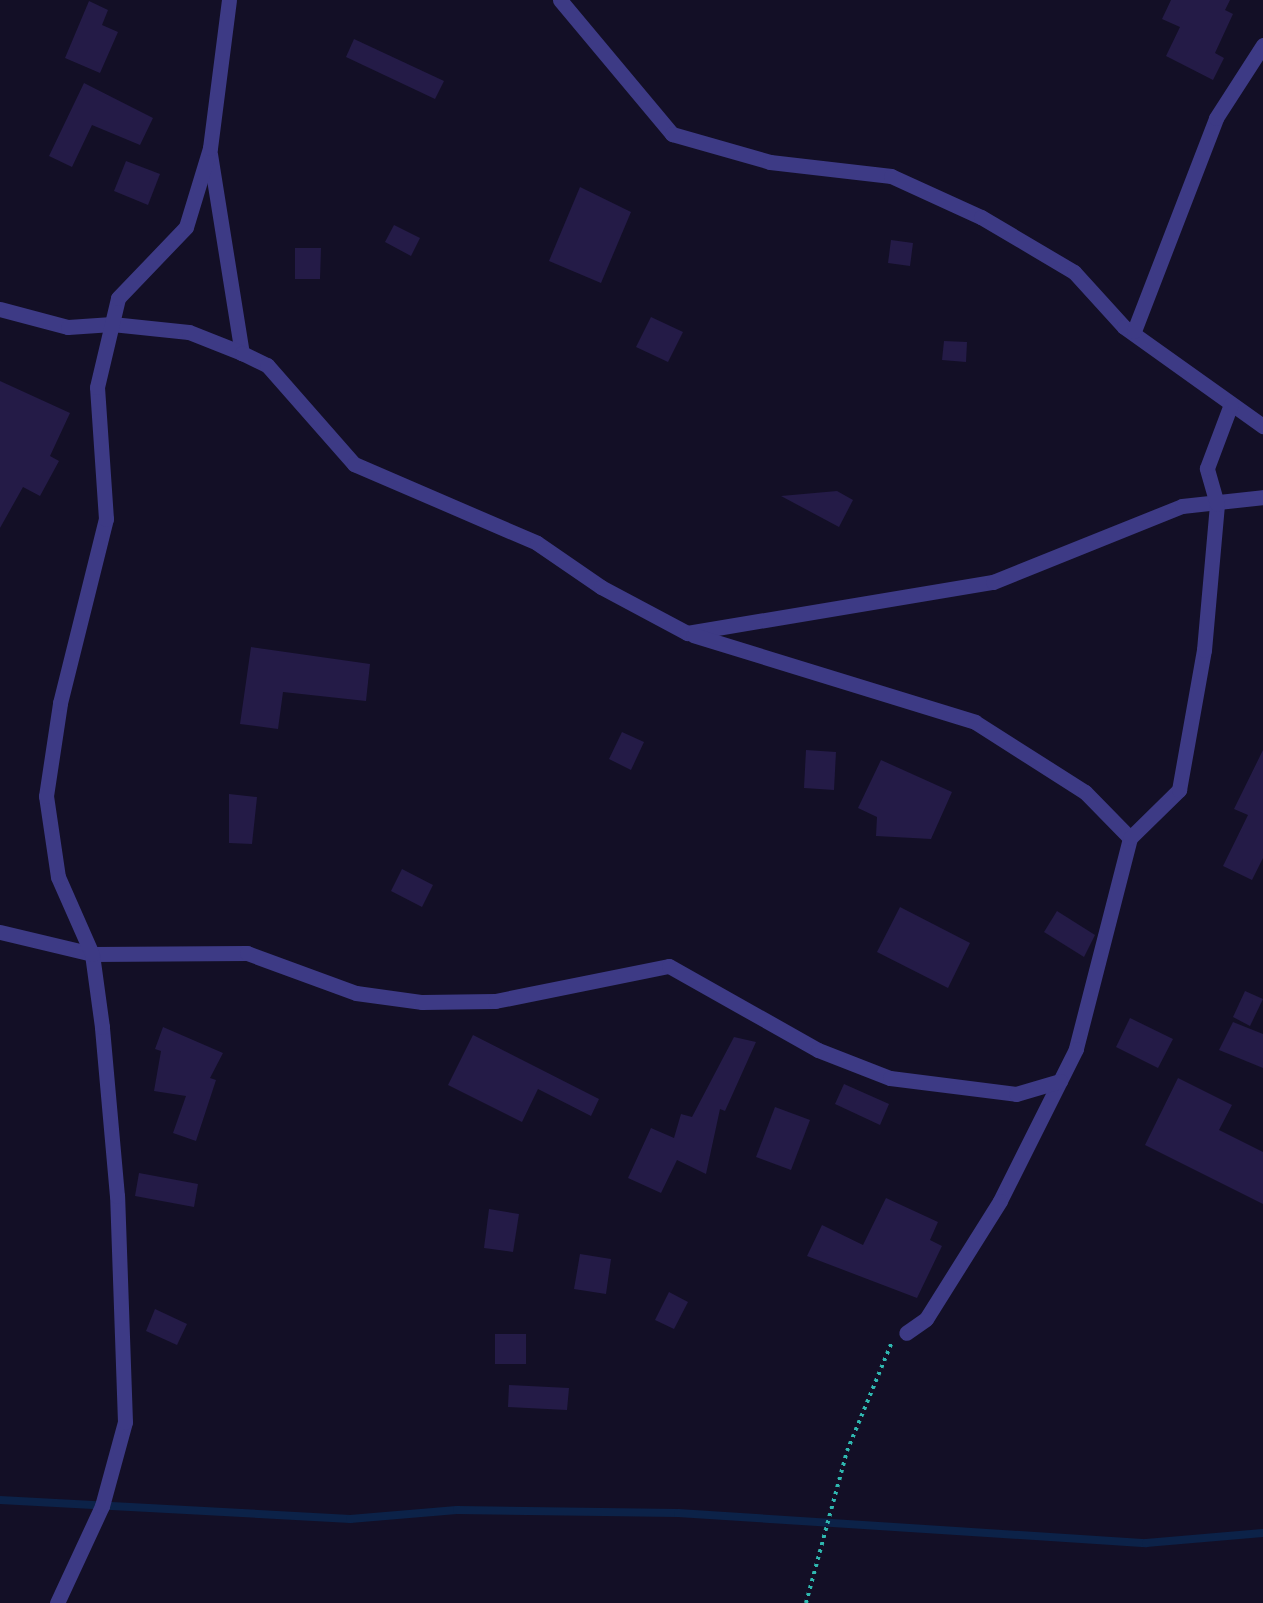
<!DOCTYPE html>
<style>
body{margin:0}
#map{position:relative;width:1263px;height:1603px;overflow:hidden;background:#130f26;font-family:"Sofia Sans Condensed",sans-serif}
div>[style]{position:absolute}
.stream>*{height:8px;margin:-4px;padding:0 4px;transform-origin:4px;border-radius:4px;background:#0c2248}
.building>*{inset:0;background:#241b47}
.path>*{height:4px;margin-top:-2px;transform-origin:0;background:repeating-linear-gradient(90deg,#2fb8b0 0 3px,transparent 0 7.5px)}
.street>*{height:15px;margin:-7.5px;padding:0 7.5px;transform-origin:7.5px;border-radius:7.5px;background:#3d3a85}
span{translate:-50% -50%;white-space:nowrap;text-align:center;line-height:1.15;-webkit-text-stroke:5px #130f26;paint-order:stroke}
</style>
<div id="map">
<div class="stream">
<div style="left:0;top:1500px;width:351px;rotate:3.1deg"></div>
<div style="left:350px;top:1519px;width:107px;rotate:-4.8deg"></div>
<div style="left:457px;top:1510px;width:221px;rotate:0.8deg"></div>
<div style="left:678px;top:1513px;width:469px;rotate:3.7deg"></div>
<div style="left:1146px;top:1543px;width:117px;rotate:-4.9deg"></div>
</div>
<div class="building">
<div style="clip-path:polygon(1171px 0,1230px 0,1225px 10px,1233px 14px,1215px 53px,1224px 58px,1213px 80px,1166px 56px,1180px 27px,1162px 19px)"></div>
<div style="clip-path:polygon(89px 1px,108px 10px,102px 25px,118px 32px,100px 73px,65px 58px)"></div>
<div style="clip-path:polygon(354px 39px,444px 81px,435px 99px,346px 57px)"></div>
<div style="clip-path:polygon(84px 83px,153px 118px,140px 145px,92px 125px,72px 167px,49px 156px)"></div>
<div style="clip-path:polygon(126px 161px,160px 174px,148px 205px,114px 191px)"></div>
<div style="clip-path:polygon(580px 187px,631px 212px,601px 283px,549px 261px)"></div>
<div style="clip-path:polygon(394px 225px,420px 238px,411px 256px,385px 242px)"></div>
<div style="clip-path:polygon(891px 240px,913px 243px,910px 266px,888px 263px)"></div>
<div style="clip-path:polygon(295px 248px,321px 248px,320px 279px,295px 279px)"></div>
<div style="clip-path:polygon(651px 317px,683px 332px,668px 362px,636px 347px)"></div>
<div style="clip-path:polygon(944px 341px,967px 342px,966px 362px,942px 360px)"></div>
<div style="clip-path:polygon(0 381px,70px 413px,50px 456px,59px 461px,40px 496px,23px 487px,0 528px)"></div>
<div style="clip-path:polygon(837px 491px,853px 500px,839px 527px,781px 496px)"></div>
<div style="clip-path:polygon(251px 647px,370px 664px,366px 701px,283px 692px,278px 729px,240px 724px)"></div>
<div style="clip-path:polygon(622px 732px,644px 742px,631px 770px,609px 759px)"></div>
<div style="clip-path:polygon(806px 750px,836px 752px,834px 790px,804px 788px)"></div>
<div style="clip-path:polygon(1263px 750px,1263px 858px,1252px 880px,1223px 866px,1248px 815px,1234px 809px)"></div>
<div style="clip-path:polygon(881px 760px,952px 792px,931px 839px,876px 836px,877px 817px,858px 808px)"></div>
<div style="clip-path:polygon(229px 794px,257px 797px,252px 844px,229px 843px)"></div>
<div style="clip-path:polygon(402px 869px,433px 885px,422px 907px,391px 891px)"></div>
<div style="clip-path:polygon(900px 907px,970px 943px,948px 988px,877px 952px)"></div>
<div style="clip-path:polygon(1057px 911px,1095px 935px,1084px 957px,1044px 932px)"></div>
<div style="clip-path:polygon(1245px 991px,1263px 999px,1250px 1026px,1233px 1017px)"></div>
<div style="clip-path:polygon(1130px 1018px,1173px 1039px,1158px 1068px,1116px 1047px)"></div>
<div style="clip-path:polygon(1233px 1022px,1263px 1034px,1263px 1068px,1219px 1050px)"></div>
<div style="clip-path:polygon(163px 1027px,223px 1053px,210px 1078px,216px 1080px,196px 1141px,173px 1133px,186px 1096px,154px 1091px,161px 1051px,155px 1049px)"></div>
<div style="clip-path:polygon(473px 1035px,599px 1099px,591px 1116px,538px 1089px,522px 1122px,448px 1085px)"></div>
<div style="clip-path:polygon(734px 1037px,756px 1042px,725px 1111px,720px 1109px,706px 1174px,677px 1160px,661px 1193px,628px 1178px,651px 1128px,674px 1138px,681px 1114px,692px 1117px)"></div>
<div style="clip-path:polygon(1178px 1078px,1232px 1105px,1219px 1130px,1263px 1152px,1263px 1204px,1145px 1145px)"></div>
<div style="clip-path:polygon(844px 1084px,889px 1104px,880px 1125px,835px 1104px)"></div>
<div style="clip-path:polygon(775px 1107px,810px 1120px,791px 1170px,756px 1157px)"></div>
<div style="clip-path:polygon(139px 1173px,198px 1184px,194px 1207px,135px 1196px)"></div>
<div style="clip-path:polygon(886px 1198px,938px 1222px,930px 1240px,942px 1246px,917px 1298px,807px 1256px,822px 1225px,863px 1245px)"></div>
<div style="clip-path:polygon(489px 1209px,519px 1214px,513px 1252px,484px 1248px)"></div>
<div style="clip-path:polygon(580px 1254px,611px 1259px,606px 1294px,574px 1289px)"></div>
<div style="clip-path:polygon(669px 1292px,688px 1302px,674px 1329px,655px 1320px)"></div>
<div style="clip-path:polygon(155px 1309px,187px 1324px,177px 1345px,146px 1331px)"></div>
<div style="clip-path:polygon(495px 1334px,526px 1334px,526px 1364px,495px 1364px)"></div>
<div style="clip-path:polygon(509px 1385px,569px 1388px,567px 1410px,508px 1407px)"></div>
</div>
<div class="path">
<div style="left:806px;top:1603px;width:157px;rotate:-74.9deg"></div>
<div style="left:847px;top:1451px;width:116px;rotate:-67.6deg"></div>
</div>
<div class="street">
<div style="left:560px;top:0;width:175px;rotate:50.1deg"></div>
<div style="left:672px;top:134px;width:102px;rotate:15.9deg"></div>
<div style="left:770px;top:162px;width:122px;rotate:6.6deg"></div>
<div style="left:891px;top:176px;width:99px;rotate:24.5deg"></div>
<div style="left:981px;top:217px;width:108px;rotate:30.6deg"></div>
<div style="left:1074px;top:272px;width:74px;rotate:47.7deg"></div>
<div style="left:1124px;top:327px;width:171px;rotate:35.5deg"></div>
<div style="left:210px;top:154px;width:202px;rotate:80.9deg"></div>
<div style="left:0;top:309px;width:70px;rotate:14.8deg"></div>
<div style="left:68px;top:327px;width:44px;rotate:-3.9deg"></div>
<div style="left:112px;top:324px;width:77px;rotate:5.9deg"></div>
<div style="left:189px;top:332px;width:57px;rotate:21.6deg"></div>
<div style="left:242px;top:353px;width:28px;rotate:26deg"></div>
<div style="left:267px;top:365px;width:132px;rotate:48.7deg"></div>
<div style="left:354px;top:464px;width:199px;rotate:23.3deg"></div>
<div style="left:537px;top:543px;width:78px;rotate:34.5deg"></div>
<div style="left:601px;top:587px;width:98px;rotate:28.1deg"></div>
<div style="left:687px;top:633px;width:310px;rotate:-9.5deg"></div>
<div style="left:993px;top:582px;width:204px;rotate:-21.9deg"></div>
<div style="left:1182px;top:506px;width:81px;rotate:-6.3deg"></div>
<div style="left:1134px;top:331px;width:228px;rotate:-68.9deg"></div>
<div style="left:1216px;top:118px;width:87px;rotate:-57.2deg"></div>
<div style="left:693px;top:635px;width:295px;rotate:17.1deg"></div>
<div style="left:975px;top:722px;width:130px;rotate:32.5deg"></div>
<div style="left:1085px;top:792px;width:64px;rotate:45.6deg"></div>
<div style="left:1130px;top:838px;width:218px;rotate:104.4deg"></div>
<div style="left:1076px;top:1049px;width:170px;rotate:116.6deg"></div>
<div style="left:1000px;top:1201px;width:139px;rotate:122.1deg"></div>
<div style="left:926px;top:1319px;width:24px;rotate:145deg"></div>
<div style="left:1130px;top:838px;width:69px;rotate:-44.4deg"></div>
<div style="left:1179px;top:790px;width:142px;rotate:-79.9deg"></div>
<div style="left:1204px;top:650px;width:147px;rotate:-84.9deg"></div>
<div style="left:1217px;top:504px;width:37px;rotate:-106deg"></div>
<div style="left:1207px;top:468px;width:68px;rotate:-69.4deg"></div>
<div style="left:0;top:932px;width:95px;rotate:13.4deg"></div>
<div style="left:92px;top:954px;width:155px;rotate:-0.4deg"></div>
<div style="left:247px;top:953px;width:116px;rotate:20.2deg"></div>
<div style="left:356px;top:993px;width:67px;rotate:7.8deg"></div>
<div style="left:422px;top:1002px;width:73px;rotate:-0.8deg"></div>
<div style="left:495px;top:1001px;width:177px;rotate:-11.4deg"></div>
<div style="left:669px;top:966px;width:171px;rotate:29.4deg"></div>
<div style="left:818px;top:1050px;width:77px;rotate:21.3deg"></div>
<div style="left:890px;top:1078px;width:127px;rotate:7.2deg"></div>
<div style="left:1016px;top:1094px;width:46px;rotate:-16.5deg"></div>
<div style="left:57px;top:1603px;width:107px;rotate:-65.1deg"></div>
<div style="left:102px;top:1506px;width:87px;rotate:-74.7deg"></div>
<div style="left:125px;top:1422px;width:226px;rotate:-92deg"></div>
<div style="left:117px;top:1196px;width:170px;rotate:-95.1deg"></div>
<div style="left:102px;top:1027px;width:74px;rotate:-97.8deg"></div>
<div style="left:92px;top:954px;width:84px;rotate:-113.8deg"></div>
<div style="left:58px;top:877px;width:82px;rotate:-98.4deg"></div>
<div style="left:46px;top:796px;width:94px;rotate:-81.4deg"></div>
<div style="left:60px;top:703px;width:190px;rotate:-76deg"></div>
<div style="left:106px;top:519px;width:132px;rotate:-93.9deg"></div>
<div style="left:97px;top:387px;width:91px;rotate:-76.7deg"></div>
<div style="left:118px;top:298px;width:98px;rotate:-46.2deg"></div>
<div style="left:186px;top:227px;width:83px;rotate:-73.1deg"></div>
<div style="left:210px;top:148px;width:149px;rotate:-82.7deg"></div>
</div>
</div>
